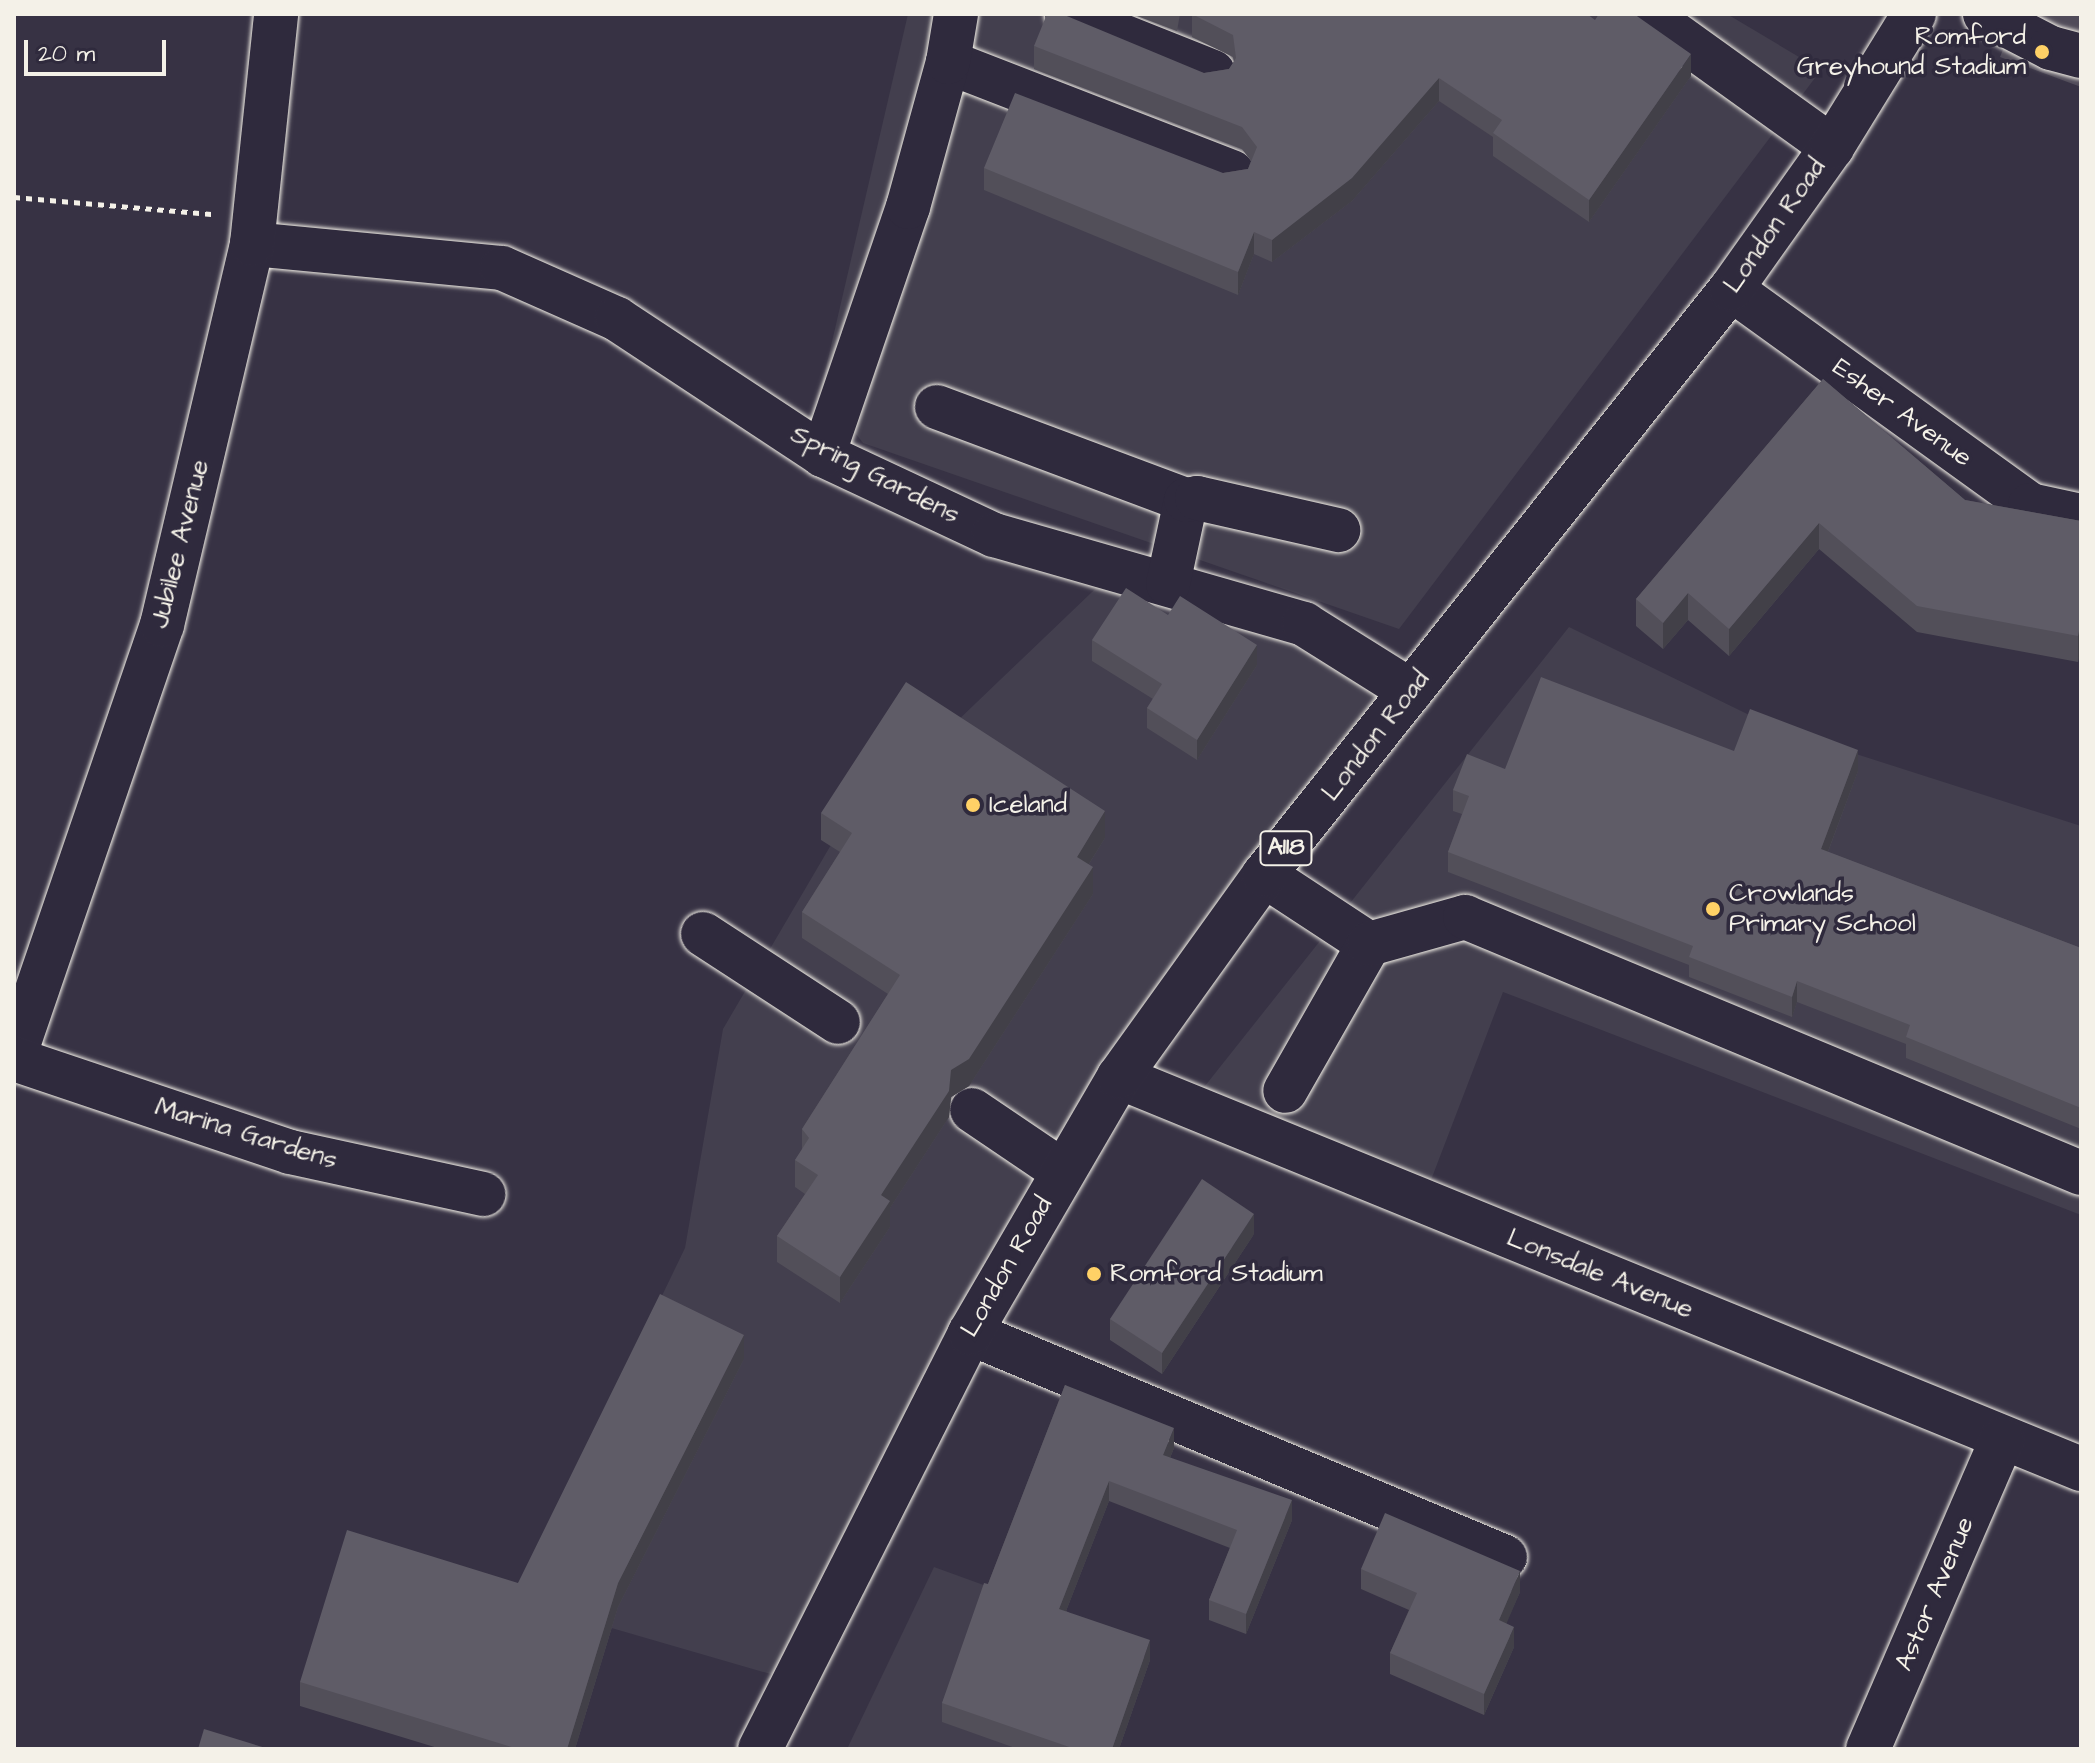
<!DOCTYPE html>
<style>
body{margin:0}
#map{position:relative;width:2095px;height:1763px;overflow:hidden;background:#373244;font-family:"Architects Daughter",sans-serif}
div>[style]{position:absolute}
.built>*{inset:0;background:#433f4e}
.green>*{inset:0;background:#504b59}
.path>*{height:5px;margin-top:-2.5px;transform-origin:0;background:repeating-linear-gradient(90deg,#f4f1e8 0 6px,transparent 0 12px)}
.roads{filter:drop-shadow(0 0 2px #f4f1e8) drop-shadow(0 0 2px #f4f1e8)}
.minor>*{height:44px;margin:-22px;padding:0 22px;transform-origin:22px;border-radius:22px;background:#2f2a3d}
.major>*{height:44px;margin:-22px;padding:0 22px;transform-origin:22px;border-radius:22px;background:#2f2a3d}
.wall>*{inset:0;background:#524f59}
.shaded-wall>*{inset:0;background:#424048}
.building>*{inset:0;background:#5f5c67}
.dots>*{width:22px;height:22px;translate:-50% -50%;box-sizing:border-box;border:4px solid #2f2a3d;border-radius:50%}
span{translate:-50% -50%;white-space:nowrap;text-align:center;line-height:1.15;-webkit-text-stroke:7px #2f2a3d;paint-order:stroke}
.shield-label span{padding:2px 6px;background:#2f2a3d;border:2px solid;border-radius:6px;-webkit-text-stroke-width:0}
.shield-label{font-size:24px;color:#f4f1e8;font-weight:700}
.poi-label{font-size:26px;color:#f4f1e8}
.right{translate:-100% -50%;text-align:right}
.left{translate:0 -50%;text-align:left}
.street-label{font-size:26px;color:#f4f1e8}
.frame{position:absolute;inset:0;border:16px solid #f4f1e8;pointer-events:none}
.scale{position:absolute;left:24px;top:40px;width:142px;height:36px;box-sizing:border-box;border:4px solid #f4f1e8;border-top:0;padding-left:10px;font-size:24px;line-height:28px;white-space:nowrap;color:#f4f1e8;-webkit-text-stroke:6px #2f2a3d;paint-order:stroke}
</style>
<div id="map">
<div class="built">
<div style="clip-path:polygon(908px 14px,1727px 14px,1821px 70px,1399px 629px,863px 443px,821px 389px)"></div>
<div style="clip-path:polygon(1115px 570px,1411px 691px,1191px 970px,791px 1680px,515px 1600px,685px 1248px,723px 1029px,835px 838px)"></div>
<div style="clip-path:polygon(1569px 627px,1778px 729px,2081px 826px,2081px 1215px,1503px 992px,1431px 1180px,1201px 1091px)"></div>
<div style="clip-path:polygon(934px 1567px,1148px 1645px,1104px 1749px,847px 1749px)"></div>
</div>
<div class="green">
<div style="clip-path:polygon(1977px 14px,2081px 14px,2081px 87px,2000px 57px,2004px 47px,1966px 31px)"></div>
</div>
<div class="path">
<div style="left:14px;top:197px;width:198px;rotate:4.9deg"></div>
</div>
<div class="roads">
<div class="minor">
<div style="left:1067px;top:14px;width:157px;rotate:21.7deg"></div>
<div style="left:1647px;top:14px;width:228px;rotate:35.7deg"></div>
<div style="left:1985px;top:14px;width:74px;rotate:27.3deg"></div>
<div style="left:2051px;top:48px;width:31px;rotate:15deg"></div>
<div style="left:948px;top:62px;width:305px;rotate:21.2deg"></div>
<div style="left:252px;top:244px;width:251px;rotate:5.5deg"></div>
<div style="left:502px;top:268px;width:126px;rotate:23.9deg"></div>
<div style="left:617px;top:319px;width:247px;rotate:33.4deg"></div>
<div style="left:823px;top:455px;width:189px;rotate:25.1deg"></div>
<div style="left:994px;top:535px;width:323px;rotate:16deg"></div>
<div style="left:1304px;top:624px;width:126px;rotate:32.1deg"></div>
<div style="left:1731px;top:289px;width:369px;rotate:35.8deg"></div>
<div style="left:2030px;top:505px;width:52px;rotate:12.2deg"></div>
<div style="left:937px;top:407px;width:266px;rotate:20.5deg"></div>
<div style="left:823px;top:455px;width:262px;rotate:-71.1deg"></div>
<div style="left:908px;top:207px;width:150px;rotate:-74.6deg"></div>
<div style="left:948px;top:62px;width:49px;rotate:-80.5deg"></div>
<div style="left:1168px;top:584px;width:86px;rotate:-77.9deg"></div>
<div style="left:1186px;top:500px;width:11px;rotate:-10deg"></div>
<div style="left:1197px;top:498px;width:145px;rotate:12.8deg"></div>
<div style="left:1264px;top:875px;width:126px;rotate:33.3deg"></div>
<div style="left:1369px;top:944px;width:169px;rotate:119.7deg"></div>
<div style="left:703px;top:934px;width:161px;rotate:33.1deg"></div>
<div style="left:1369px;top:944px;width:100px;rotate:-15.7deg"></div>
<div style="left:1465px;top:917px;width:667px;rotate:22.57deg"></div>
<div style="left:14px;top:1057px;width:457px;rotate:-71.1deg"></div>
<div style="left:162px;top:625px;width:391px;rotate:-76.7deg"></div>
<div style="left:252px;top:244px;width:231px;rotate:-84deg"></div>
<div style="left:14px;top:1059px;width:291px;rotate:18.6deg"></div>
<div style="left:290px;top:1152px;width:198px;rotate:12.3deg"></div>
<div style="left:1119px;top:1077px;width:1039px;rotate:22.17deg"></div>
<div style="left:972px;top:1110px;width:109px;rotate:34.1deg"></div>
<div style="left:970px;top:1333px;width:580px;rotate:22.72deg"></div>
<div style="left:1868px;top:1749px;width:337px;rotate:-66.6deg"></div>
</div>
<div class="major">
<div style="left:760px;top:1749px;width:466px;rotate:-63.2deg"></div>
<div style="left:970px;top:1333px;width:296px;rotate:-59.8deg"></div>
<div style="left:1119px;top:1077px;width:249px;rotate:-54.3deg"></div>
<div style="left:1264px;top:875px;width:749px;rotate:-51.45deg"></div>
<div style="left:1731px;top:289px;width:174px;rotate:-54.6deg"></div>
<div style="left:1832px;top:147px;width:156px;rotate:-58.3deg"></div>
</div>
</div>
<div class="wall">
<div style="clip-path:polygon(1132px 14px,1180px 14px,1177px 31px)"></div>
<div style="clip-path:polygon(1192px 14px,1691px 76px,1589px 222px,1493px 156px,1493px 137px,1439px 101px,1352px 201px,1272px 262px,1254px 254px,1238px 295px,984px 190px,984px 168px,1223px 173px,1248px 169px,1251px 161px,1242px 149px,1034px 69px,1034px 46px,1204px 73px,1229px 69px,1234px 62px,1233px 57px,1192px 37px)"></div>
<div style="clip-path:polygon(1823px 379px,1965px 500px,2081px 521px,2081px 644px,2078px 662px,1917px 632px,1819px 549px,1729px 656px,1688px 620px,1663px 649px,1636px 626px,1636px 599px)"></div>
<div style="clip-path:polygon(1168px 615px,1257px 665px,1197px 760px,1147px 728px,1147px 708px,1153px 699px,1092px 661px,1092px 640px)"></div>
<div style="clip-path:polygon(1734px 751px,1858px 771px,1828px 852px,2081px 948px,2081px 1129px,1906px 1058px,1906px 1044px,1797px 1002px,1792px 1017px,1689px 977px,1689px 965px,1448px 872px,1448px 852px,1462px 814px,1453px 811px,1453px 790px,1505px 769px)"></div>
<div style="clip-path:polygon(821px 813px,1105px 838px,1089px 864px,1093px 894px,969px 1086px,951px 1097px,949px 1117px,890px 1208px,890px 1227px,840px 1303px,777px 1262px,777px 1236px,805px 1194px,795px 1187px,795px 1160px,802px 1150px,802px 1129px,888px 994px,802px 938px,802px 912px,840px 852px,821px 840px)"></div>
<div style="clip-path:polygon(1254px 1234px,1162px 1374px,1110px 1340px,1110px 1319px)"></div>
<div style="clip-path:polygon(744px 1359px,618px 1607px,575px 1749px,441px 1749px,300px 1706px,300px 1682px,518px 1583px)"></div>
<div style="clip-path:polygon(1065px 1385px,1174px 1448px,1170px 1458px,1292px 1520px,1246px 1634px,1209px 1620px,1209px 1600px,1230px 1548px,1109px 1501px,1066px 1611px,1150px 1660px,1119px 1749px,1018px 1749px,942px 1722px,942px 1703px)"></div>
<div style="clip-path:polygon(1361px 1569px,1520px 1592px,1506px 1623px,1514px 1647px,1484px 1715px,1390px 1674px,1390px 1653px,1409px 1610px,1361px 1589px)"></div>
</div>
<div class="shaded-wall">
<div style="clip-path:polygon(1691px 54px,1691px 76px,1589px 222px,1589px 200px)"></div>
<div style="clip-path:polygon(1439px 78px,1439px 101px,1352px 201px,1272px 262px,1272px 240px)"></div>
<div style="clip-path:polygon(1254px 232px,1254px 254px,1238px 295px,1238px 272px)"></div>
<div style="clip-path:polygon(1819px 523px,1819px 549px,1729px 656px,1729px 629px)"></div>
<div style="clip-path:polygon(1688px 593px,1688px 620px,1663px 649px,1663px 623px)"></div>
<div style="clip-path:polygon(2081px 618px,2081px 644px,2078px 662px,2078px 636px)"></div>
<div style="clip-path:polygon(1257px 645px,1257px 665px,1197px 760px,1197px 740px)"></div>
<div style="clip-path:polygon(1858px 750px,1858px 771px,1821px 870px,1821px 849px)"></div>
<div style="clip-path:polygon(1105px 811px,1105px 838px,1077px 883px,1077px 857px)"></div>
<div style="clip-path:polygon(1093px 867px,1093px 894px,969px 1086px,951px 1097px,949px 1117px,890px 1208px,890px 1227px,840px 1303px,840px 1277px,881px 1195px,951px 1070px)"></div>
<div style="clip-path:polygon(1797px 981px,1797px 1002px,1792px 1017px,1792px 997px)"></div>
<div style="clip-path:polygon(1254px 1214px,1254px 1234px,1162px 1374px,1162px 1353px)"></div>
<div style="clip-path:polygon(744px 1335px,744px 1359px,618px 1607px,575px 1749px,567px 1749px,618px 1583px)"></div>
<div style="clip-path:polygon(1174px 1428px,1174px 1448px,1163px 1475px,1163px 1455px)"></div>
<div style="clip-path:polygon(1109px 1481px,1109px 1501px,1059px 1629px,1059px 1609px)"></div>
<div style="clip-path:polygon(1292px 1500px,1292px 1520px,1246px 1634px,1246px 1614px)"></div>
<div style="clip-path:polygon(1520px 1571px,1520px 1592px,1499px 1641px,1499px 1620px)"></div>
<div style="clip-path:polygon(1514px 1627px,1514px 1647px,1484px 1715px,1484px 1694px)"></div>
<div style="clip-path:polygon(1150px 1640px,1150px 1660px,1119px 1749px,1112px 1749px)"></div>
</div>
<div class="building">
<div style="clip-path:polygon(1047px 14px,1062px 14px,1204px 73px,1229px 69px,1236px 58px,1233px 35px,1192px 14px,1587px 14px,1595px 20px,1599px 14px,1634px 14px,1691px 54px,1589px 200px,1493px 133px,1502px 120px,1439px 78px,1352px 178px,1272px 240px,1254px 232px,1238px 272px,984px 168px,1015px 93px,1223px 173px,1248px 169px,1257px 147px,1242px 127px,1034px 46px)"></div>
<div style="clip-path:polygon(1823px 379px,1965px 500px,2081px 521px,2081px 618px,2078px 636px,1917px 606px,1819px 523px,1729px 629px,1688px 593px,1663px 623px,1636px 599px)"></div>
<div style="clip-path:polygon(1126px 588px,1168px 615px,1180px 596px,1257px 645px,1197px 740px,1147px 708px,1162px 684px,1092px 640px)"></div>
<div style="clip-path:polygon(1541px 677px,1734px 751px,1750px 709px,1858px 750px,1821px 849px,2081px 948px,2081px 1108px,1906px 1037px,1910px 1025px,1797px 981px,1792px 997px,1689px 957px,1693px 946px,1448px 852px,1469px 796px,1453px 790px,1467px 754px,1505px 769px)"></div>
<div style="clip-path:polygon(906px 682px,1105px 811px,1077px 857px,1093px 867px,969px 1059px,951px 1070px,949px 1091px,881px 1195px,890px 1201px,840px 1277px,777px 1236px,818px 1175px,795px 1160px,809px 1138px,802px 1129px,900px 975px,802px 912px,852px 833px,821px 813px)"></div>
<div style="clip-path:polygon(1202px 1179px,1254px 1214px,1162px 1353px,1110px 1319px)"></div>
<div style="clip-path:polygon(660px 1294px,744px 1335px,618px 1583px,567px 1749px,518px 1749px,300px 1682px,347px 1530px,518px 1583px)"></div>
<div style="clip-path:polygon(1065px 1385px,1174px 1428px,1163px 1455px,1292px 1500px,1246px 1614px,1209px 1600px,1237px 1530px,1109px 1481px,1059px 1609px,1150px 1640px,1112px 1749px,1075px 1749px,942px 1703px,984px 1583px,988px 1584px)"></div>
<div style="clip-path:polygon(1385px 1513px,1520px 1571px,1499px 1620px,1514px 1627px,1484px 1694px,1390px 1653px,1417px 1593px,1361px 1569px)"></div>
<div style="clip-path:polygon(204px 1729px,269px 1749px,198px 1749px)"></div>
</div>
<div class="dots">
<div style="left:2042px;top:52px;background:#ffd166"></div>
<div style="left:973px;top:805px;background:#ffd166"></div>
<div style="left:1713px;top:909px;background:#ffd166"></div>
<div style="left:1094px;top:1274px;background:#ffd166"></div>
</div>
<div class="shield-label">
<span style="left:1286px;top:848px">A118</span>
</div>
<div class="poi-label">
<span class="right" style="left:2026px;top:52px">Romford<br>Greyhound Stadium</span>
<span class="left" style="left:989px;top:805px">Iceland</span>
<span class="left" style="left:1729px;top:909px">Crowlands<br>Primary School</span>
<span class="left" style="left:1110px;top:1274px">Romford Stadium</span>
</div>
<div class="street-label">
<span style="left:1775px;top:226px;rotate:-55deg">London Road</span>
<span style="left:1902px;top:413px;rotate:36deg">Esher Avenue</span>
<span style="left:875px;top:475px;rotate:27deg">Spring Gardens</span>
<span style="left:180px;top:544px;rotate:-76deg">Jubilee Avenue</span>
<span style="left:1376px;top:736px;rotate:-52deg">London Road</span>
<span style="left:246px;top:1134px;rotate:17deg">Marina Gardens</span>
<span style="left:1007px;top:1267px;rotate:-60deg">London Road</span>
<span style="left:1600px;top:1274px;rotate:22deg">Lonsdale Avenue</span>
<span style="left:1935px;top:1594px;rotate:-67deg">Astor Avenue</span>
</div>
<div class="frame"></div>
<div class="scale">20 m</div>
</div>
